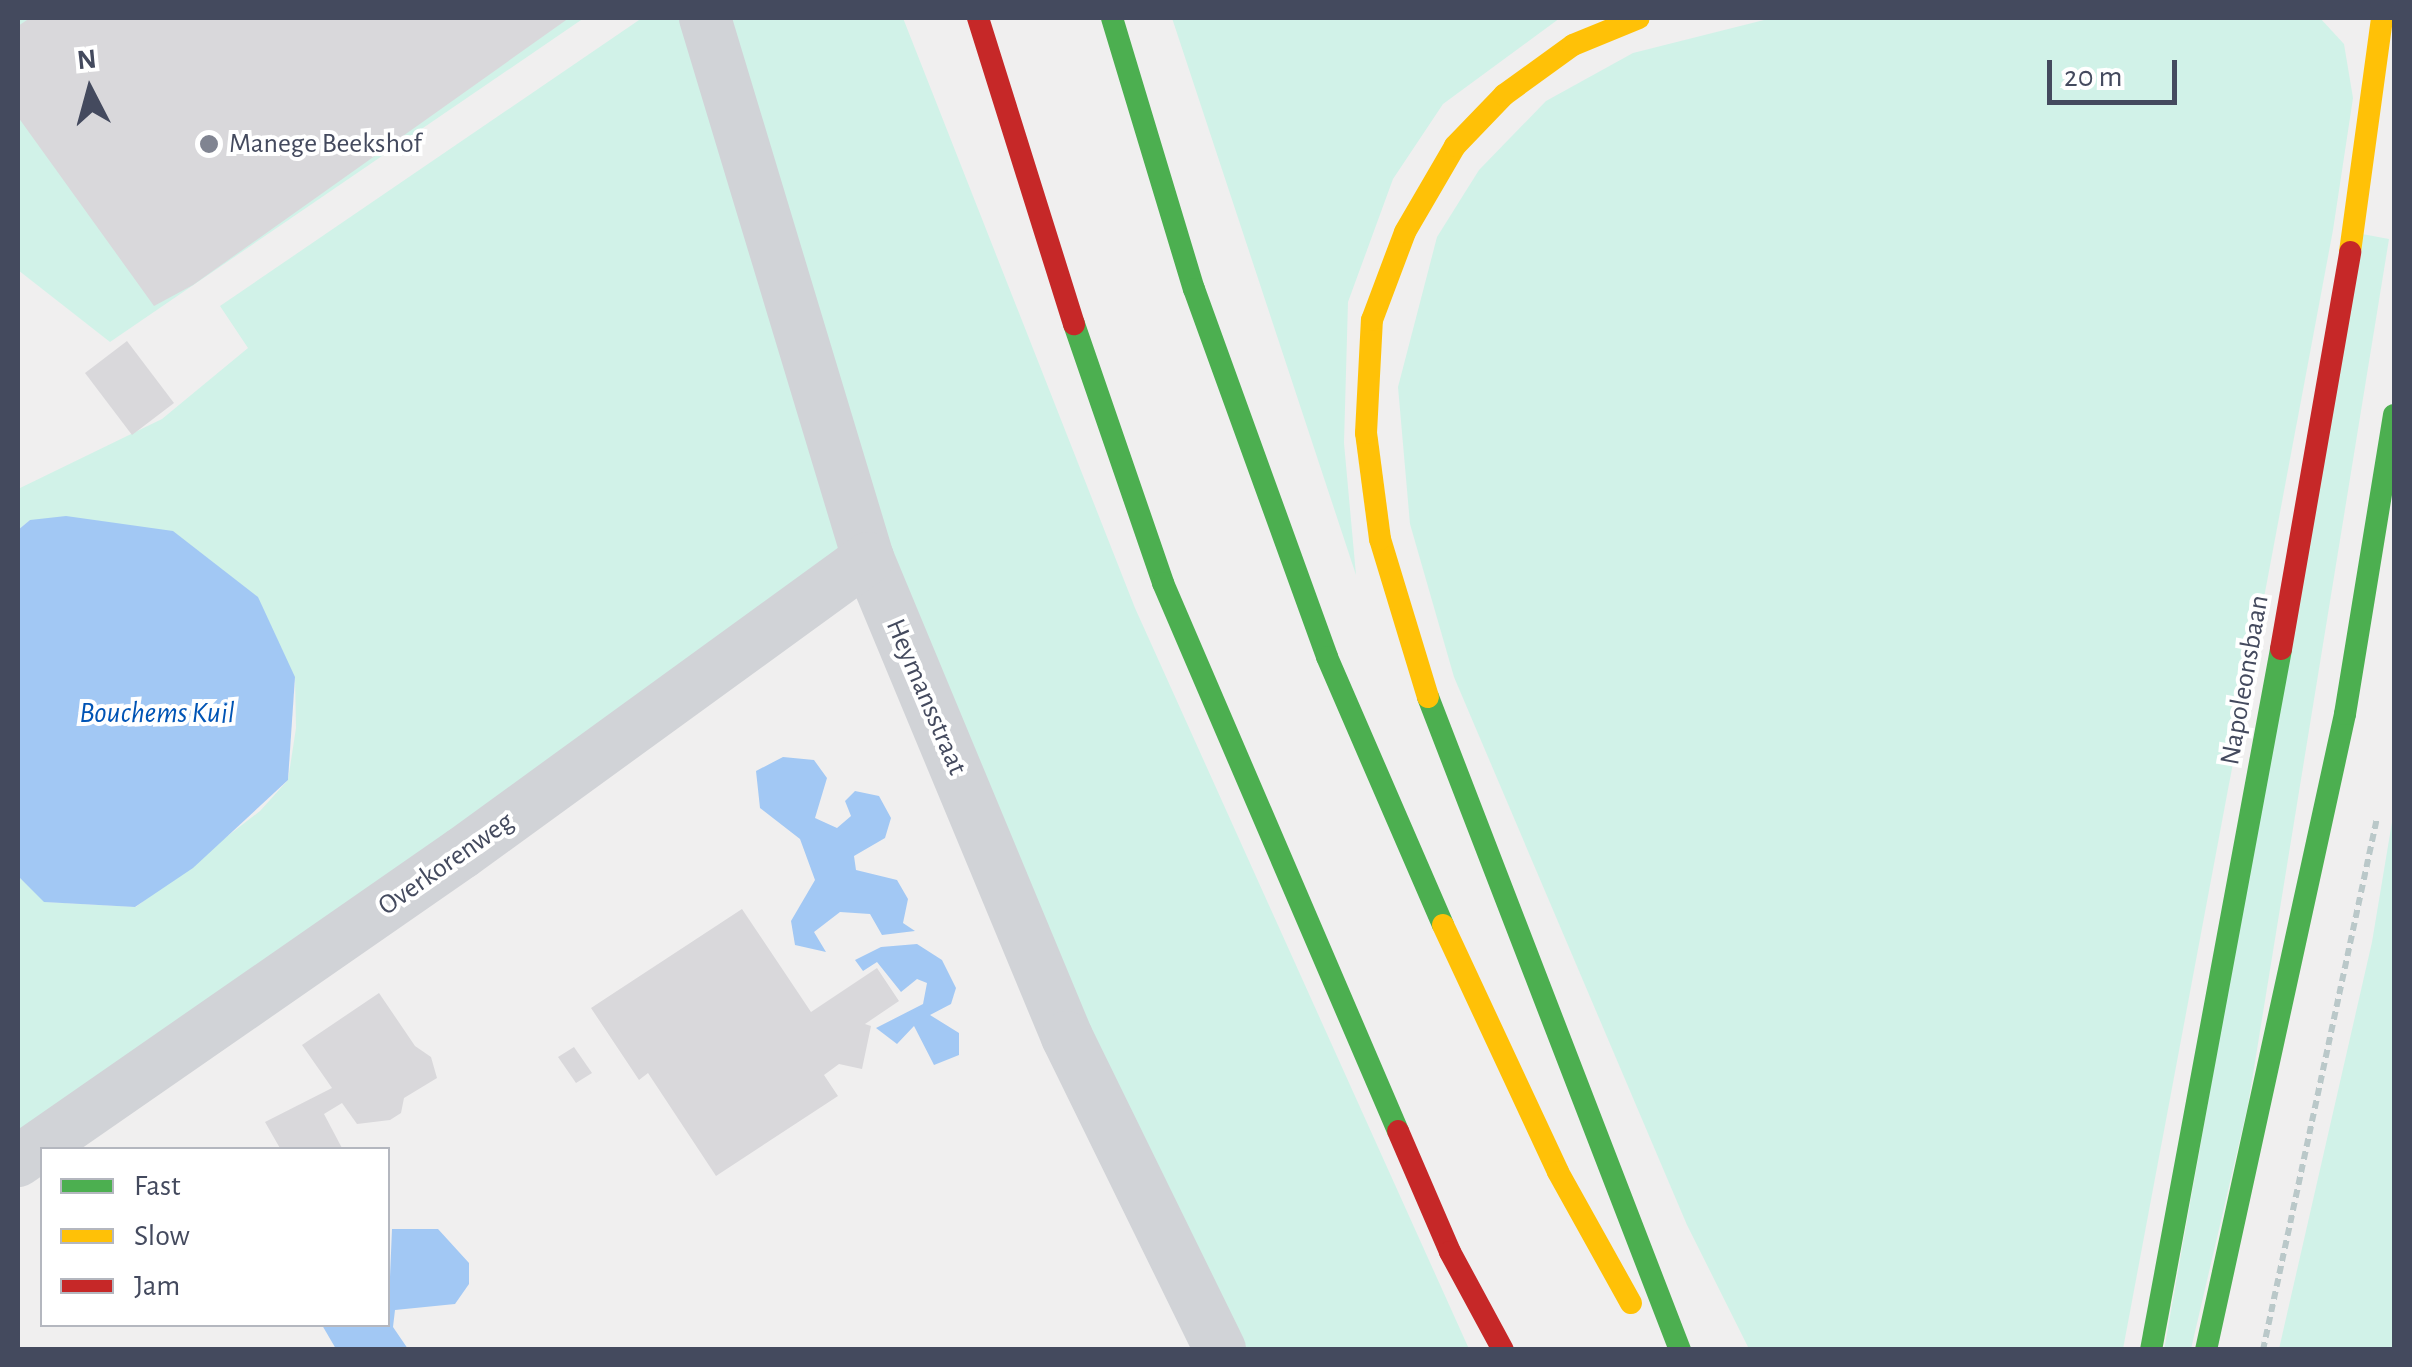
<!DOCTYPE html>
<style>
body{margin:0}
#map{position:relative;width:2412px;height:1367px;overflow:hidden;background:#f0efef;font-family:"Alegreya Sans",sans-serif}
div>[style]{position:absolute}
.green>*{inset:0;background:#d1f2e8}
.water>*{inset:0;background:#a2c8f4}
.building>*{inset:0;background:#d9d8db}
.path>*{height:6px;margin-top:-3px;transform-origin:0;background:repeating-linear-gradient(90deg,#bac8c9 0 8px,transparent 0 13px)}
.street>*{height:52px;margin:-26px;padding:0 26px;transform-origin:26px;border-radius:26px;background:#d1d3d7}
.fast>*{height:22px;margin:-11px;padding:0 11px;transform-origin:11px;border-radius:11px;background:#4caf50}
.slow>*{height:22px;margin:-11px;padding:0 11px;transform-origin:11px;border-radius:11px;background:#ffc107}
.jam>*{height:22px;margin:-11px;padding:0 11px;transform-origin:11px;border-radius:11px;background:#c62828}
.dots>*{width:28px;height:28px;translate:-50% -50%;box-sizing:border-box;border:5px solid #fff;border-radius:50%}
span{translate:-50% -50%;white-space:nowrap;text-align:center;line-height:1.15;-webkit-text-stroke:8px #fff;paint-order:stroke}
.poi-label{font-size:28px;color:#444a5e}
.left{translate:0 -50%;text-align:left}
.street-label{font-size:28px;color:#444a5e}
.water-label{font-size:30px;color:#0054b5;font-style:italic}
.frame{position:absolute;inset:0;border:20px solid #444a5e;pointer-events:none}
.legend{position:absolute;left:40px;top:1147px;width:350px;height:180px;box-sizing:border-box;background:#fff;border:2px solid #b4b7bf;margin:0;padding:12px 18px;list-style:none;font-size:30px;color:#444a5e}
.legend li{display:flex;align-items:center;gap:20px;height:50px}
.legend b{width:50px;border:2px solid #b4b7bf}
.north{position:absolute;left:40px;top:40px;width:100px;height:100px;-webkit-text-stroke:8px #fff;paint-order:stroke;rotate:354deg;font-size:28px;font-weight:700;line-height:40px;text-align:center;color:#444a5e}
.north::after{content:'';display:block;margin:auto;width:35px;height:45px;background:#444a5e;clip-path:polygon(50% 0,100% 100%,50% 72%,0 100%)}
.scale{position:absolute;left:2047px;top:60px;width:130px;height:45px;box-sizing:border-box;border:5px solid #444a5e;border-top:0;padding-left:12px;font-size:30px;line-height:35px;white-space:nowrap;color:#444a5e;-webkit-text-stroke:8px #fff;paint-order:stroke}
</style>
<div id="map">
<div class="green">
<div style="clip-path:polygon(18px 18px,584px 18px,110px 342px,18px 270px)"></div>
<div style="clip-path:polygon(642px 18px,685px 18px,845px 532px,832px 565px,18px 1134px,18px 876px,45px 902px,136px 907px,260px 811px,288px 780px,296px 728px,295px 677px,30px 520px,18px 530px,18px 489px,162px 419px,248px 348px,220px 306px)"></div>
<div style="clip-path:polygon(731px 18px,903px 18px,1135px 608px,1469px 1349px,1239px 1349px,1081px 1020px,886px 545px)"></div>
<div style="clip-path:polygon(1172px 18px,1560px 18px,1443px 104px,1393px 179px,1348px 302px,1344px 443px,1356px 575px)"></div>
<div style="clip-path:polygon(1772px 18px,2320px 18px,2344px 44px,2353px 98px,2333px 230px,2123px 1349px,1749px 1349px,1687px 1225px,1454px 677px,1410px 524px,1398px 387px,1437px 237px,1479px 170px,1546px 101px,1633px 53px)"></div>
<div style="clip-path:polygon(2362px 234px,2389px 239px,2248px 1105px,2191px 1349px,2164px 1350px)"></div>
<div style="clip-path:polygon(2394px 810px,2394px 1349px,2279px 1349px,2372px 942px)"></div>
</div>
<div class="water">
<div style="clip-path:polygon(66px 516px,173px 531px,258px 597px,295px 677px,288px 780px,193px 868px,135px 907px,44px 902px,18px 876px,18px 530px,30px 520px)"></div>
<div style="clip-path:polygon(783px 757px,814px 760px,827px 778px,815px 818px,837px 828px,851px 816px,845px 801px,855px 791px,879px 796px,891px 818px,885px 838px,854px 856px,856px 870px,897px 880px,908px 899px,903px 923px,915px 931px,882px 935px,870px 914px,840px 912px,814px 932px,826px 952px,795px 945px,791px 921px,815px 880px,800px 839px,760px 808px,756px 771px)"></div>
<div style="clip-path:polygon(917px 944px,942px 960px,956px 988px,951px 1004px,930px 1015px,959px 1033px,959px 1055px,934px 1065px,914px 1026px,897px 1044px,876px 1028px,923px 1004px,927px 983px,917px 979px,901px 992px,877px 962px,863px 971px,855px 960px,881px 947px)"></div>
<div style="clip-path:polygon(392px 1229px,438px 1229px,469px 1263px,469px 1284px,455px 1304px,395px 1310px,393px 1327px,408px 1349px,336px 1349px,322px 1325px,388px 1324px)"></div>
</div>
<div class="building">
<div style="clip-path:polygon(30px 18px,569px 18px,193px 285px,154px 306px,18px 117px,18px 26px)"></div>
<div style="clip-path:polygon(127px 341px,174px 403px,132px 435px,85px 373px)"></div>
<div style="clip-path:polygon(742px 909px,811px 1012px,877px 968px,899px 1001px,865px 1024px,871px 1026px,862px 1069px,839px 1064px,824px 1075px,838px 1096px,716px 1176px,648px 1073px,639px 1080px,591px 1008px)"></div>
<div style="clip-path:polygon(379px 993px,415px 1046px,431px 1057px,437px 1078px,404px 1098px,401px 1113px,390px 1120px,357px 1124px,342px 1103px,324px 1114px,343px 1150px,281px 1150px,265px 1122px,332px 1088px,302px 1045px)"></div>
<div style="clip-path:polygon(574px 1047px,592px 1073px,576px 1083px,558px 1057px)"></div>
</div>
<div class="path">
<div style="left:2263px;top:1350px;width:544px;rotate:-77.91deg"></div>
</div>
<div class="street">
<div style="left:705px;top:18px;width:564px;rotate:73.2deg"></div>
<div style="left:868px;top:558px;width:519px;rotate:67.44deg"></div>
<div style="left:1067px;top:1037px;width:348px;rotate:63.9deg"></div>
<div style="left:18px;top:1161px;width:540px;rotate:-34.75deg"></div>
<div style="left:462px;top:853px;width:502px;rotate:-36deg"></div>
</div>
<div class="fast">
<div style="left:1112px;top:18px;width:283px;rotate:73.2deg"></div>
<div style="left:1194px;top:289px;width:391px;rotate:70.1deg"></div>
<div style="left:1327px;top:657px;width:292px;rotate:66.6deg"></div>
<div style="left:1074px;top:324px;width:274px;rotate:71deg"></div>
<div style="left:1163px;top:583px;width:596px;rotate:66.79deg"></div>
<div style="left:1428px;top:697px;width:700px;rotate:68.9deg"></div>
<div style="left:2151px;top:1350px;width:713px;rotate:-79.49deg"></div>
<div style="left:2206px;top:1350px;width:651px;rotate:-77.67deg"></div>
<div style="left:2345px;top:714px;width:303px;rotate:-80.7deg"></div>
</div>
<div class="slow">
<div style="left:2350px;top:252px;width:236px;rotate:-82.2deg"></div>
<div style="left:1428px;top:697px;width:165px;rotate:-106.9deg"></div>
<div style="left:1380px;top:539px;width:107px;rotate:-97.5deg"></div>
<div style="left:1366px;top:433px;width:113px;rotate:-87deg"></div>
<div style="left:1372px;top:320px;width:94px;rotate:-69.4deg"></div>
<div style="left:1405px;top:232px;width:99px;rotate:-59.8deg"></div>
<div style="left:1455px;top:146px;width:71px;rotate:-46.1deg"></div>
<div style="left:1504px;top:95px;width:85px;rotate:-35.9deg"></div>
<div style="left:1573px;top:45px;width:71px;rotate:-22.2deg"></div>
<div style="left:1443px;top:925px;width:272px;rotate:65deg"></div>
<div style="left:1558px;top:1172px;width:150px;rotate:60.9deg"></div>
</div>
<div class="jam">
<div style="left:978px;top:18px;width:321px;rotate:72.6deg"></div>
<div style="left:2281px;top:649px;width:403px;rotate:-80.1deg"></div>
<div style="left:1398px;top:1131px;width:132px;rotate:66.7deg"></div>
<div style="left:1450px;top:1252px;width:111px;rotate:61.6deg"></div>
</div>
<div class="dots">
<div style="left:209px;top:144px;background:#808491"></div>
</div>
<div class="poi-label">
<span class="left" style="left:229px;top:144px">Manege Beekshof</span>
</div>
<div class="street-label">
<span style="left:2245px;top:680px;rotate:-80deg">Napoleonsbaan</span>
<span style="left:926px;top:697px;rotate:67deg">Heymansstraat</span>
<span style="left:446px;top:864px;rotate:-35deg">Overkorenweg</span>
</div>
<div class="water-label">
<span style="left:157px;top:713px">Bouchems Kuil</span>
</div>
<div class="frame"></div>
<ul class="legend">
<li><b style="height:12px;background:#4caf50"></b>Fast</li>
<li><b style="height:12px;background:#ffc107"></b>Slow</li>
<li><b style="height:12px;background:#c62828"></b>Jam</li>
</ul>
<div class="north">N</div>
<div class="scale">20 m</div>
</div>
